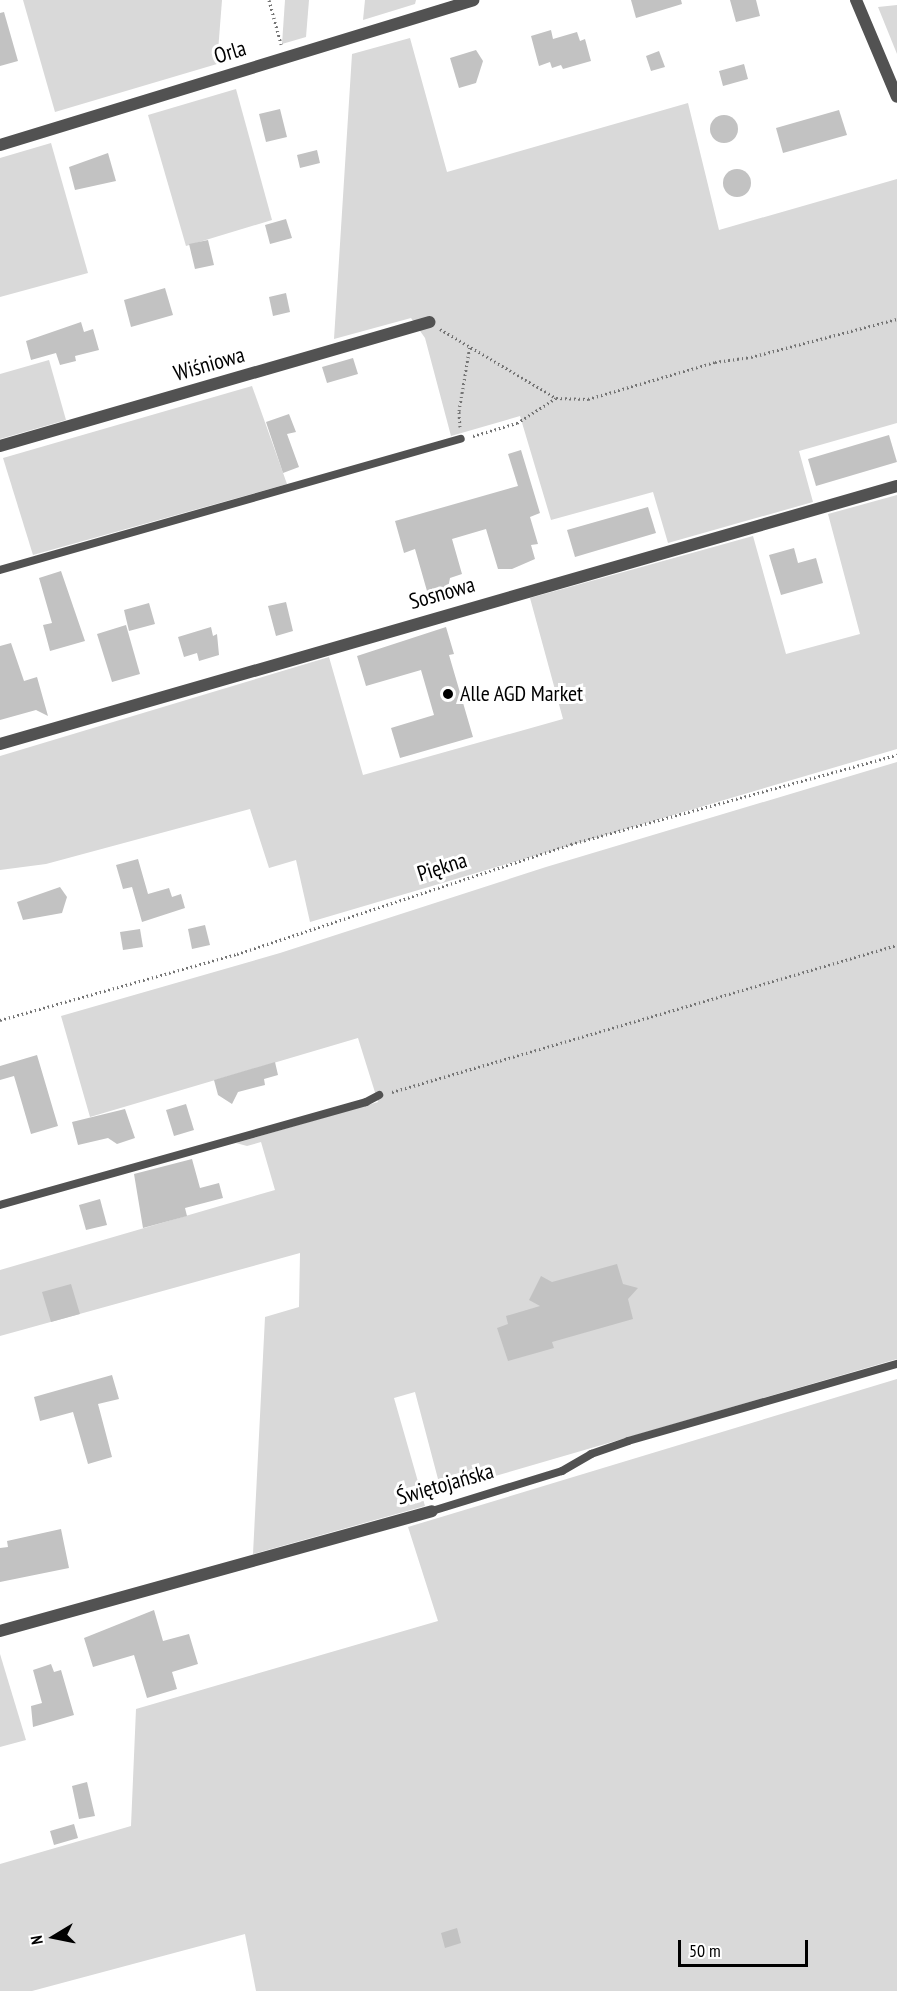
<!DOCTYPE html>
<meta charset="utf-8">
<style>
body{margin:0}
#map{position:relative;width:897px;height:1991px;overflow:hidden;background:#fff;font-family:"PT Sans Narrow",sans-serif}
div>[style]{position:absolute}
.green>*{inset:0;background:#d9d9d9}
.building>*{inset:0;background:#c2c2c2}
.round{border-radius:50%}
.path>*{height:3px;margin-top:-1.5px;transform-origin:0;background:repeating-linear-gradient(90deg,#747474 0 1.5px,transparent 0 4.5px)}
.service>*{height:8px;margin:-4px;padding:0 4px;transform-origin:4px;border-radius:4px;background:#525252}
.minor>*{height:12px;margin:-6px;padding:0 6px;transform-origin:6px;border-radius:6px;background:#525252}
.dots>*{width:16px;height:16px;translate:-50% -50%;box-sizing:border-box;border:3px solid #fff;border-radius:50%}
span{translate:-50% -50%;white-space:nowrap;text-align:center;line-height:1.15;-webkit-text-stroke:6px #fff;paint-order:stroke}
.street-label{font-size:22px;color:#000}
.poi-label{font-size:22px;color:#000}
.left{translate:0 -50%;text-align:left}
.north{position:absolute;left:24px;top:1907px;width:60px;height:60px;-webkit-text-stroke:4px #fff;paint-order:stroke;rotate:260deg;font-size:16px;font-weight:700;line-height:24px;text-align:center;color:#000}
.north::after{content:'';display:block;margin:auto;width:21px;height:27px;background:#000;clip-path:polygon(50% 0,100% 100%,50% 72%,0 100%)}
.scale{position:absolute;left:678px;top:1940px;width:130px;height:27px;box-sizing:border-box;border:3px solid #000;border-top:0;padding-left:8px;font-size:18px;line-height:21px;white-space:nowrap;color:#000;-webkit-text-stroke:4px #fff;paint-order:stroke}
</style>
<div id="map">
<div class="green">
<div style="clip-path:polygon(23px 0,222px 0,217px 64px,55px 112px)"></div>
<div style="clip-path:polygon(285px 0,309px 0,306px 37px,282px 44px)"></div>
<div style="clip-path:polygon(365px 0,416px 0,415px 4px,363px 20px)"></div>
<div style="clip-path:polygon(897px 5px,897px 54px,878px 7px)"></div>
<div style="clip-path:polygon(410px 38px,447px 172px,688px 103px,719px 230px,897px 179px,897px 423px,799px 451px,813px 502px,668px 543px,653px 492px,551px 520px,520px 416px,451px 436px,425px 338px,411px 318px,334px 339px,352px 54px)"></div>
<div style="clip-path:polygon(236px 89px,272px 220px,186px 246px,148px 115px)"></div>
<div style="clip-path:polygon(51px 143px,88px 273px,0 297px,0 158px)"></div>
<div style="clip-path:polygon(49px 360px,66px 420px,0 439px,0 374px)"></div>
<div style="clip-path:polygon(252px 386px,287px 484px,33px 555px,3px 458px)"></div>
<div style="clip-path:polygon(897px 495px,897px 749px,310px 922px,296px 860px,269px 868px,250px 809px,46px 864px,0 870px,0 756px,329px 657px,363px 775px,563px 719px,530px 598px,753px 536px,786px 654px,860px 634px,828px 514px)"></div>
<div style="clip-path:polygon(897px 762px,897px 1359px,454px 1488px,438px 1479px,415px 1392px,394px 1398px,425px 1506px,253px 1554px,265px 1317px,299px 1307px,300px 1253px,0 1336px,0 1270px,275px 1190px,261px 1142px,247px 1146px,236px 1143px,378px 1102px,358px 1038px,90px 1117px,61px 1016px,280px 953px,546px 867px)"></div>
<div style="clip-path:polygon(897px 1379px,897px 1991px,256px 1991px,245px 1934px,32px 1991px,0 1991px,0 1864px,131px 1826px,136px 1709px,438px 1621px,408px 1527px)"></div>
<div style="clip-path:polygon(0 1654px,26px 1740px,0 1747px)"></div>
</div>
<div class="building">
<div style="clip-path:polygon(631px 0,681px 0,682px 4px,636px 18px)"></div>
<div style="clip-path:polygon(730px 0,756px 0,760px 16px,736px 22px)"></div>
<div style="clip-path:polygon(4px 12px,18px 61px,0 66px,0 13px)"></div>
<div style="clip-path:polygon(551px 30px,553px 39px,577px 32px,580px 41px,585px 39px,591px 61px,563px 69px,561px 65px,552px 68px,550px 62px,539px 66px,531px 36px)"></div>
<div style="clip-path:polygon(476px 50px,483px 61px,476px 83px,459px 88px,450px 58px)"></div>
<div style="clip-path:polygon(659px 51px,665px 67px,651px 71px,646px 56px)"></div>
<div style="clip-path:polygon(744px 64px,748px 79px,723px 86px,719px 71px)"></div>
<div style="clip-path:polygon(280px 109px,287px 137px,266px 142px,259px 114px)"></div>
<div style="clip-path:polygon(839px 110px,847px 135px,783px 153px,776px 128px)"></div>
<div class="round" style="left:710px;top:115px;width:28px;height:28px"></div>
<div style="clip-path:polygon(317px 150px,320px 163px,300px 168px,297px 155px)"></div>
<div style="clip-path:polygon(108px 153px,116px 181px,75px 190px,69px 167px)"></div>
<div class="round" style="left:723px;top:169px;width:28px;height:28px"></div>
<div style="clip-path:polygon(286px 219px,292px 238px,270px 244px,265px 225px)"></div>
<div style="clip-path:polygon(208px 240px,214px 265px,195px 269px,189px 244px)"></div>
<div style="clip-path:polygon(165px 288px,173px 315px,131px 327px,124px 300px)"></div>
<div style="clip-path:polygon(286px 293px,290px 312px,273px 316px,269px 297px)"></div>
<div style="clip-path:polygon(81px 322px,84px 332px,93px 329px,99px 350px,75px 356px,76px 361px,60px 365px,56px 353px,31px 360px,26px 341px)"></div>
<div style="clip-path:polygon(353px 358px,358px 374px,327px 383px,322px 367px)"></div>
<div style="clip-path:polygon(289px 414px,296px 432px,287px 434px,299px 467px,283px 473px,266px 422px)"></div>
<div style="clip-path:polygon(889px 435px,897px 462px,816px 486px,808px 459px)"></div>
<div style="clip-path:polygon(521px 450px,540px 513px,530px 517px,538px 544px,531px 545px,535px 559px,512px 569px,498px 569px,486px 529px,452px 539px,462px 574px,450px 578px,447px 593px,439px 600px,429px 598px,415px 549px,404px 553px,395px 521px,518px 486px,508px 454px)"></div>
<div style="clip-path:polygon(648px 507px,656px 533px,575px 557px,567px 530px)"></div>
<div style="clip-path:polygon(794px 548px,798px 563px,816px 558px,823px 583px,781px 595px,769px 555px)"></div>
<div style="clip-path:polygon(61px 571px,85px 641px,50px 651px,43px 625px,52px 623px,39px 578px)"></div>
<div style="clip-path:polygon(286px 602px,293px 631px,276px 636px,268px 606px)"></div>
<div style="clip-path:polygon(149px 603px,155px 624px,129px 631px,124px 610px)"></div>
<div style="clip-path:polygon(126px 625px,140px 674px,112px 682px,97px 634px)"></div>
<div style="clip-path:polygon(211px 627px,213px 636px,217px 634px,219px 655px,199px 661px,197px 653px,184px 657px,178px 637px)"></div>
<div style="clip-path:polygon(446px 627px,454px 654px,449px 655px,473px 737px,400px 758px,391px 728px,434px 715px,421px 670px,366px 686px,357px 656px)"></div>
<div style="clip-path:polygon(11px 643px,24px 681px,37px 677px,48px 716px,36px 710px,0 720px,0 646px)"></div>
<div style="clip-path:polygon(138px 859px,148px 894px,169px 888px,172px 897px,181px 894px,185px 908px,142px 922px,132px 887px,123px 889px,116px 865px)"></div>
<div style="clip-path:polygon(60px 887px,67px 897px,62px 913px,23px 920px,17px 902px)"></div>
<div style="clip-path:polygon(205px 925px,210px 945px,192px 949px,188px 929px)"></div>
<div style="clip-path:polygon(140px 929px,143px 947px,123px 950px,120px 932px)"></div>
<div style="clip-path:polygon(37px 1055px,58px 1126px,31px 1134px,14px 1076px,0 1080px,0 1066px)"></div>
<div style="clip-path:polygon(275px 1062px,278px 1075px,264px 1079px,265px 1085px,238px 1092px,232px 1104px,218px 1095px,214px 1080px)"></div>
<div style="clip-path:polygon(186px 1104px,194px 1130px,174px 1136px,166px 1110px)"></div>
<div style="clip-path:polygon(125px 1109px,135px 1138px,117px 1144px,108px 1138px,78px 1145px,72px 1122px)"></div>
<div style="clip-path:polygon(192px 1159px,200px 1188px,219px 1183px,223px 1198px,185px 1208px,187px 1216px,143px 1228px,134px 1174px)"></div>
<div style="clip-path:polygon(100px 1199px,107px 1225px,86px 1230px,79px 1205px)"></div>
<div style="clip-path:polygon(617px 1264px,623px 1284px,638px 1288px,628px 1299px,633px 1319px,552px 1342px,554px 1348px,508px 1361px,497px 1328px,508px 1324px,506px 1316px,540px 1306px,529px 1300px,541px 1276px,552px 1282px)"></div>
<div style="clip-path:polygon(71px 1284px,80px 1314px,51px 1322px,42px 1292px)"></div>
<div style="clip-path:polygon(112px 1375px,119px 1399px,98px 1404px,112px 1457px,88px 1464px,73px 1412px,40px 1421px,34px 1397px)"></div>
<div style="clip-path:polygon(61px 1529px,69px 1568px,0 1582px,0 1548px,8px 1547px,7px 1541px)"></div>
<div style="clip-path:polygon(154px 1610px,163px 1641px,189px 1634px,198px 1664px,172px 1672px,177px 1689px,147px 1698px,134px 1655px,93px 1667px,84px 1638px)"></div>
<div style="clip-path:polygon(51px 1664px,54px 1672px,61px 1670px,74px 1715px,33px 1727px,31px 1706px,42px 1703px,33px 1670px)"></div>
<div style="clip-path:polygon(87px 1782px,95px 1816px,79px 1819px,72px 1786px)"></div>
<div style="clip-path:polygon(74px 1824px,78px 1838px,54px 1845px,50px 1831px)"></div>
<div style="clip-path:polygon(457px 1928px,461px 1943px,445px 1948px,441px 1933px)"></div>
</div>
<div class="path">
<div style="left:269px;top:0;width:46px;rotate:74.7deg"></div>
<div style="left:440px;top:329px;width:135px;rotate:30.7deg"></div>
<div style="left:556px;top:398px;width:32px;rotate:2deg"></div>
<div style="left:588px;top:399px;width:132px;rotate:-16.2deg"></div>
<div style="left:715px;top:362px;width:36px;rotate:-8deg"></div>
<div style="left:751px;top:357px;width:151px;rotate:-14.6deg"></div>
<div style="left:460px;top:427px;width:16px;rotate:-94deg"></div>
<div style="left:459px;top:411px;width:67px;rotate:-80.5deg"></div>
<div style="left:473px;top:436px;width:46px;rotate:-16.5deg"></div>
<div style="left:517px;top:423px;width:46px;rotate:-32.7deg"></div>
<div style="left:0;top:1020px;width:246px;rotate:-15.6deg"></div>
<div style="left:237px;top:954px;width:352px;rotate:-18.2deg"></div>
<div style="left:571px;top:844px;width:338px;rotate:-15.3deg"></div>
<div style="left:392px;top:1092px;width:526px;rotate:-16.23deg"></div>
</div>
<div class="service">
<div style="left:0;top:570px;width:479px;rotate:-15.9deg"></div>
<div style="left:0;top:1205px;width:380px;rotate:-15.7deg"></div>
<div style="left:366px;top:1102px;width:15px;rotate:-28deg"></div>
<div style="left:432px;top:1511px;width:136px;rotate:-17.1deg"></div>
<div style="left:562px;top:1471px;width:34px;rotate:-30deg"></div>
<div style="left:591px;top:1454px;width:39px;rotate:-19deg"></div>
<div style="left:628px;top:1441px;width:280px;rotate:-16deg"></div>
</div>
<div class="minor">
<div style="left:856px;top:0;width:105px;rotate:67.1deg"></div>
<div style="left:0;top:145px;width:495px;rotate:-17deg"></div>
<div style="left:0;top:446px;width:447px;rotate:-16.1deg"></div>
<div style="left:0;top:744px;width:933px;rotate:-16.05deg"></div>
<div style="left:0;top:1631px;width:448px;rotate:-15.5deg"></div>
</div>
<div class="dots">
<div style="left:448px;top:694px;background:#000"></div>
</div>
<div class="street-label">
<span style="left:230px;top:52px;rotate:-17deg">Orla</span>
<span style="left:209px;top:364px;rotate:-16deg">Wiśniowa</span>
<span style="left:442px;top:593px;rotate:-16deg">Sosnowa</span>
<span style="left:442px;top:867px;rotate:-18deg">Piękna</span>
<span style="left:445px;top:1484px;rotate:-16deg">Świętojańska</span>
</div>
<div class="poi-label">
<span class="left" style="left:460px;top:694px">Alle AGD Market</span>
</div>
<div class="north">N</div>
<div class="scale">50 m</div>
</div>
